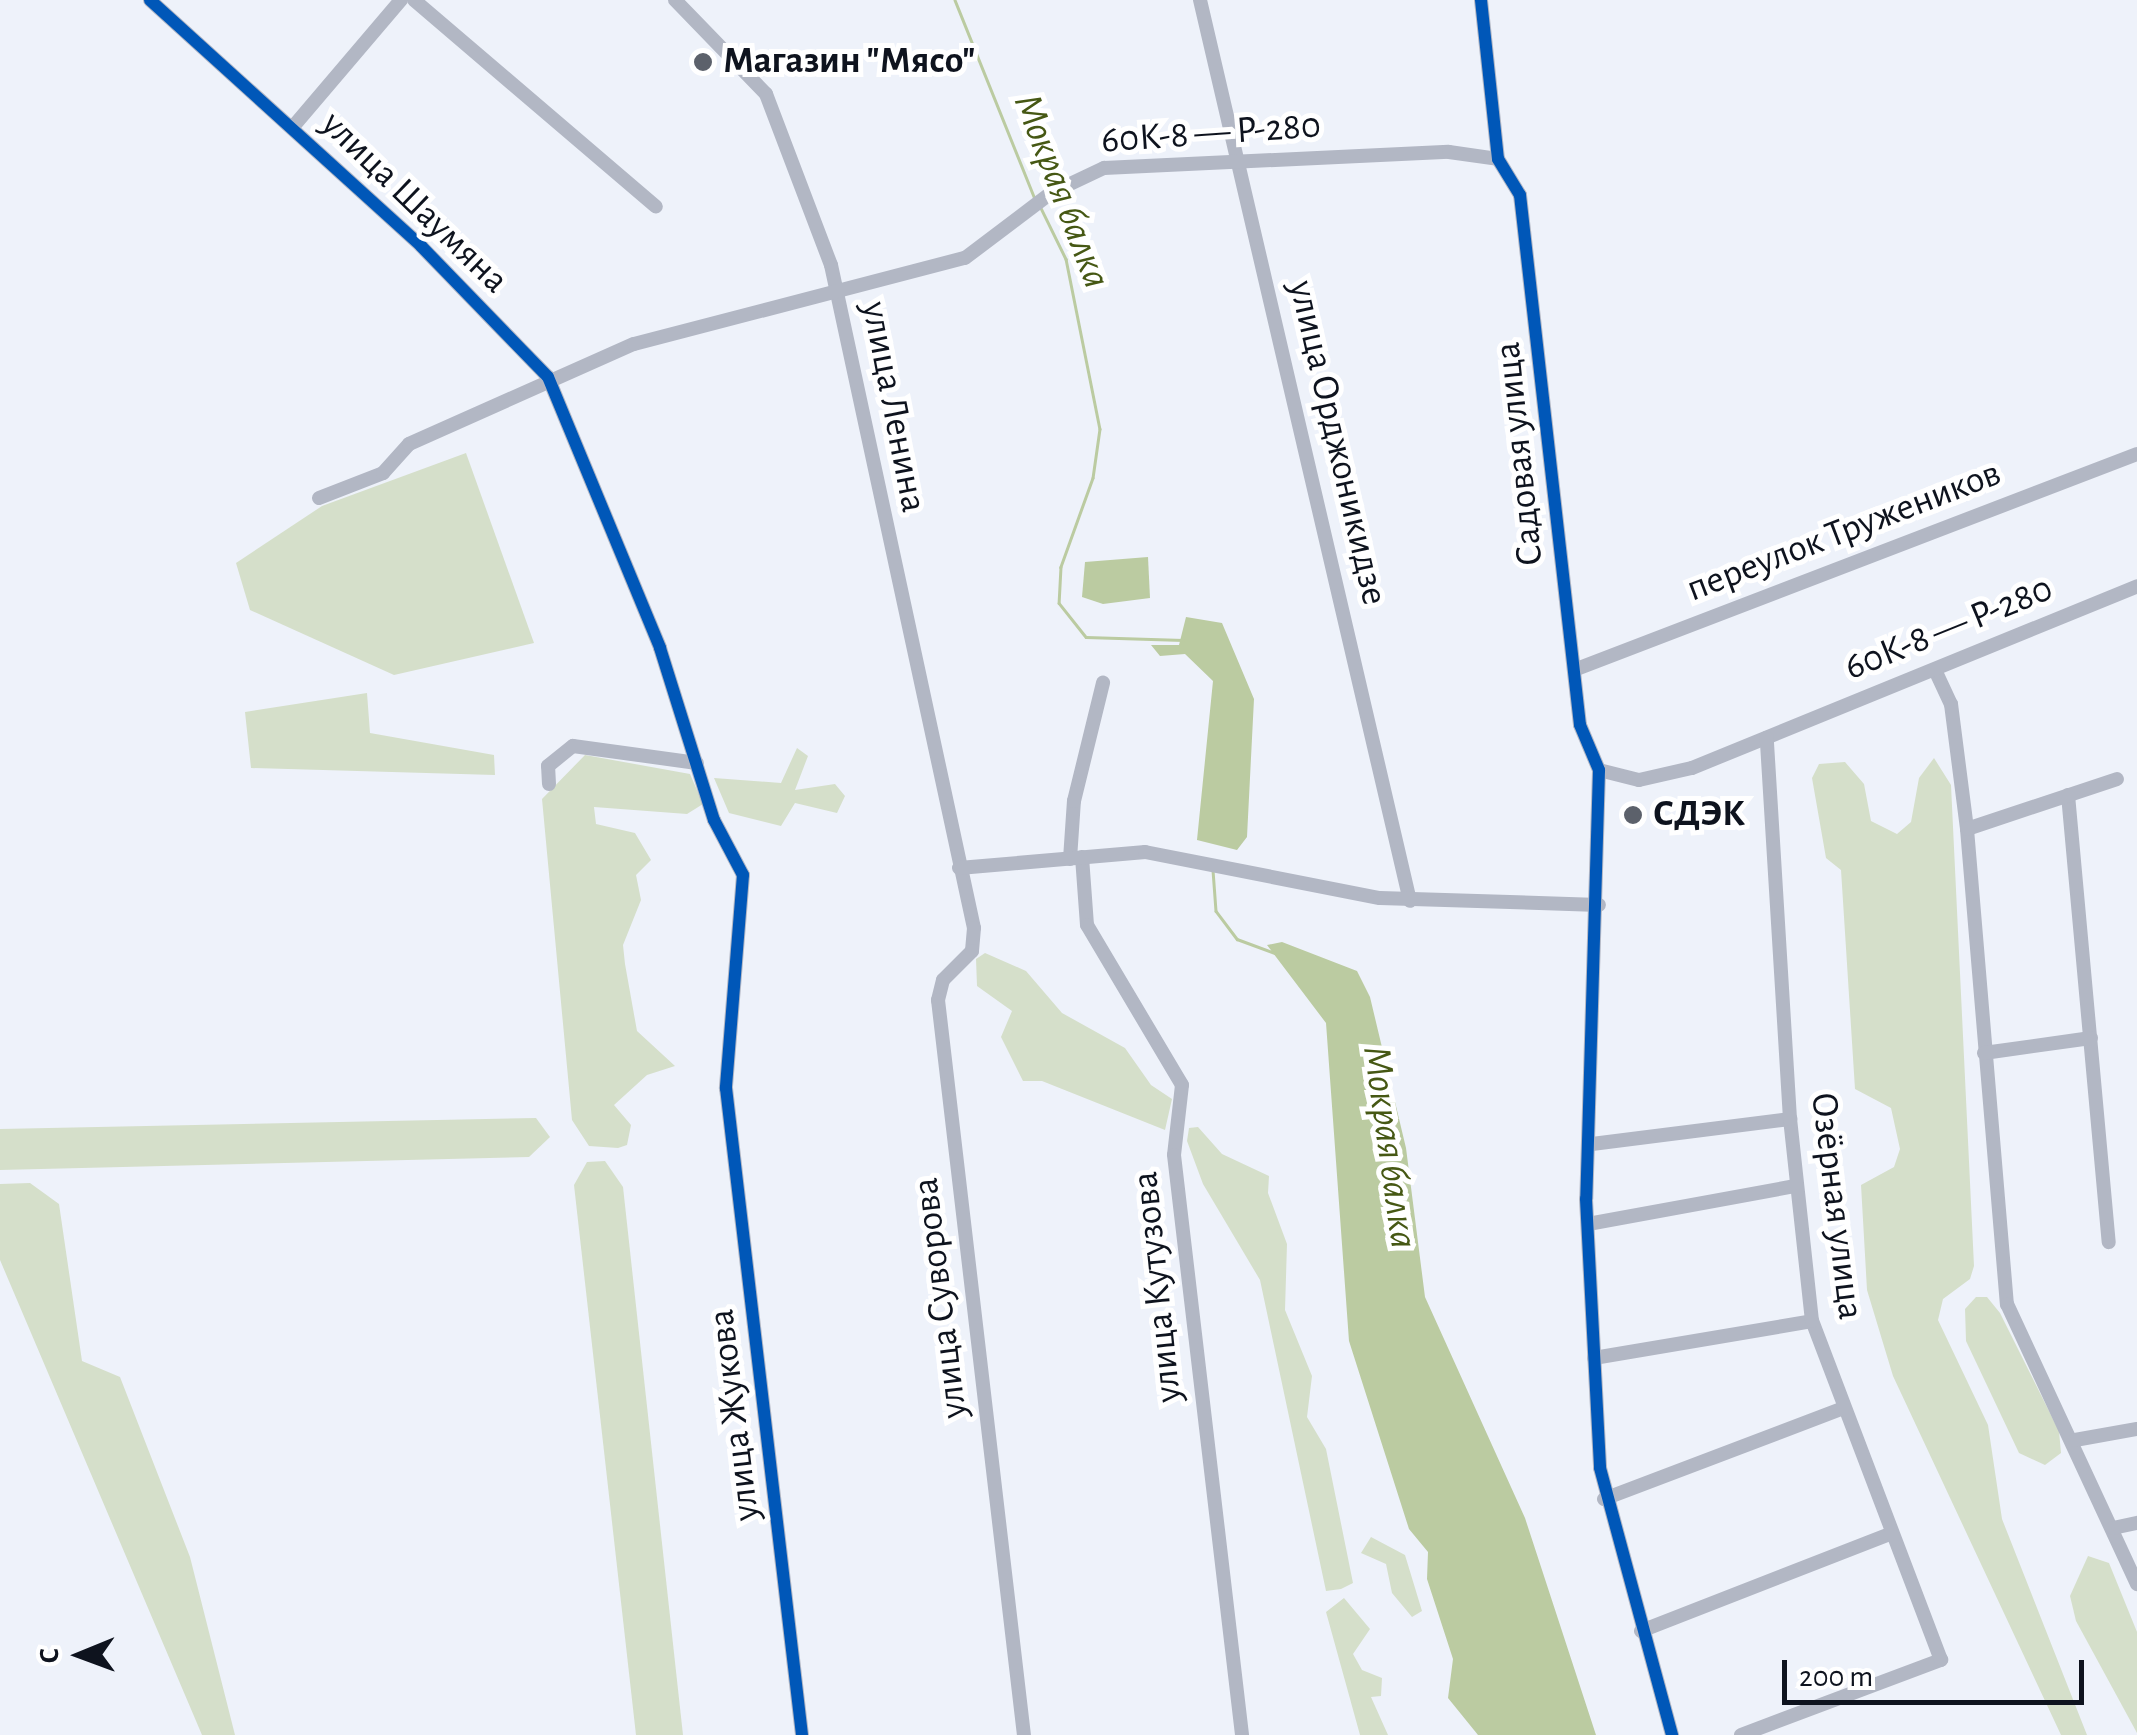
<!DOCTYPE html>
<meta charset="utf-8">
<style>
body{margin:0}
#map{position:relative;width:2137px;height:1735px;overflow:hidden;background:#eef2fa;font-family:"Alegreya Sans",sans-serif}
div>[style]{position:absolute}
.green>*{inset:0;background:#d5dfca}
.water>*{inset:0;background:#bbcba1}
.stream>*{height:2.5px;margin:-1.25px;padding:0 1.25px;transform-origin:1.25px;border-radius:1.25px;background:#bbcba1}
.minor>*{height:14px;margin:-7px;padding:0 7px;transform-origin:7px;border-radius:7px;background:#b2b7c4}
.cycleway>*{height:12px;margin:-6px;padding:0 6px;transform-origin:6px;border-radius:6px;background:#0057b8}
.dots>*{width:28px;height:28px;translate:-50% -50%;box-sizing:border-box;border:5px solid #fff;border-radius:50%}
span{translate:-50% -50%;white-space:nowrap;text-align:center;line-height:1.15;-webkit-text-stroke:10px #fff;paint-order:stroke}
.poi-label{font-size:38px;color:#0e131e;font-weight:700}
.left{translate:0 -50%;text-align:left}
.street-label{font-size:38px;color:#0e131e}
.water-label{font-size:40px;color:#465814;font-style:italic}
.north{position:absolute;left:30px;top:1605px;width:100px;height:100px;-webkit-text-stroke:8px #fff;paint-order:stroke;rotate:269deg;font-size:28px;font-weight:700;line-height:40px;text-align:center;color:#0e131e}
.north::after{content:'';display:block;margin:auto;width:35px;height:45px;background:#0e131e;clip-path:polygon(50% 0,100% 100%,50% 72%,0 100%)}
.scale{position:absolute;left:1782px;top:1660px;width:302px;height:45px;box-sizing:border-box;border:5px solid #0e131e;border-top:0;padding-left:12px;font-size:30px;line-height:35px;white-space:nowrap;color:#0e131e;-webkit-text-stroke:8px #fff;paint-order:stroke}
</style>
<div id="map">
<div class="green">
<div style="clip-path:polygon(466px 453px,534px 643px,394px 675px,250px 610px,236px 563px,322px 506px)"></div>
<div style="clip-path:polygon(367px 693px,370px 733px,494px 755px,495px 775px,251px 768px,245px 712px)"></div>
<div style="clip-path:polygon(797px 748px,808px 756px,795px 790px,835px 784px,845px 796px,837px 813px,795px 803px,781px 826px,729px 813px,714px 778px,781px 783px)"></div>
<div style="clip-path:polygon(585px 755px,690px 774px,703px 804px,687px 814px,594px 807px,596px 824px,635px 833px,651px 860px,636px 875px,641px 900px,623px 945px,625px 964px,637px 1031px,675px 1066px,647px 1075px,614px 1105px,631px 1125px,627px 1145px,618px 1148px,589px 1146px,572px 1120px,542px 799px)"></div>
<div style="clip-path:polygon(1934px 758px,1951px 785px,1974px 1266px,1970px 1279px,1943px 1299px,1938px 1320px,1988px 1425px,2002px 1519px,2087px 1735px,2061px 1735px,1893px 1376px,1867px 1290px,1861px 1185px,1894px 1167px,1900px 1149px,1891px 1108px,1855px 1089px,1841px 870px,1826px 858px,1812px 778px,1819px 764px,1845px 762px,1864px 784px,1871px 821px,1897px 834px,1911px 822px,1919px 778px)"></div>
<div style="clip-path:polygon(985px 953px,1026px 971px,1062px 1013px,1125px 1048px,1151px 1085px,1172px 1099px,1165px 1130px,1042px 1081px,1023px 1081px,1001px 1037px,1012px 1011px,977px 986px,976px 959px)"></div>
<div style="clip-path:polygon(536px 1118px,550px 1137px,529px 1157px,0 1170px,0 1129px)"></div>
<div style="clip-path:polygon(1198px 1127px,1222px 1154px,1269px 1176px,1268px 1193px,1287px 1244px,1285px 1310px,1312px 1376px,1307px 1417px,1326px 1449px,1353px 1583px,1341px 1589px,1326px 1591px,1260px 1280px,1203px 1184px,1187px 1141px,1189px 1128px)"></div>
<div style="clip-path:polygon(605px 1161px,623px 1187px,683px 1735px,636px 1735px,574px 1185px,587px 1162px)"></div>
<div style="clip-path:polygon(30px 1183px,59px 1204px,82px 1361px,120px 1377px,190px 1557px,235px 1735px,202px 1735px,0 1260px,0 1184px)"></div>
<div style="clip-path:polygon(1976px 1297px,1987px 1297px,2000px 1313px,2059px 1431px,2061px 1453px,2045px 1465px,2019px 1453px,1966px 1341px,1965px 1309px)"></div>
<div style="clip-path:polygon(1371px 1537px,1405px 1555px,1422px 1611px,1412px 1617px,1392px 1593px,1386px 1564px,1361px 1553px)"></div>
<div style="clip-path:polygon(2088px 1556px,2109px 1563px,2137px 1632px,2137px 1733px,2076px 1621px,2070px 1596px)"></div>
<div style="clip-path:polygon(1344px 1598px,1370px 1629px,1353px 1654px,1362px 1670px,1382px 1678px,1381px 1696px,1371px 1697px,1388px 1735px,1360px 1735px,1326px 1612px)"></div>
</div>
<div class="water">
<div style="clip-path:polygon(1148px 557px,1150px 598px,1103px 604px,1082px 597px,1085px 562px)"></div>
<div style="clip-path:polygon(1186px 617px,1222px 623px,1254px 699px,1247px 837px,1237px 850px,1197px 840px,1213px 681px,1185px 654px,1160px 656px,1151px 645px,1179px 645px)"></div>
<div style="clip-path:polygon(1282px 942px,1357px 971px,1370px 997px,1406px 1148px,1425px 1297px,1525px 1518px,1596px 1735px,1478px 1735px,1448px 1698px,1453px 1659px,1427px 1579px,1428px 1552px,1409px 1529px,1349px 1341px,1326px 1023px,1267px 945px)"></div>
</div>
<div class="stream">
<div style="left:955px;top:0;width:212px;rotate:68.1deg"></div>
<div style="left:1041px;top:208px;width:57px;rotate:63.9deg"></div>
<div style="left:1066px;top:259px;width:173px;rotate:78.7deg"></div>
<div style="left:1100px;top:429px;width:49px;rotate:98.1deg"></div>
<div style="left:1093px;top:478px;width:95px;rotate:109.8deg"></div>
<div style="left:1061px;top:567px;width:36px;rotate:93deg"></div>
<div style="left:1059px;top:603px;width:43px;rotate:51.5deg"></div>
<div style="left:1086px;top:637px;width:97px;rotate:1.8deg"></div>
<div style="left:1213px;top:870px;width:41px;rotate:85.8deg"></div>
<div style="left:1216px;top:911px;width:35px;rotate:53deg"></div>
<div style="left:1237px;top:939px;width:40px;rotate:20.2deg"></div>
</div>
<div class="minor">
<div style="left:150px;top:0;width:366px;rotate:42.2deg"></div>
<div style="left:421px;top:246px;width:182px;rotate:45.9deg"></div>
<div style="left:548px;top:377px;width:293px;rotate:67.5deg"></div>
<div style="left:660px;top:648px;width:180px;rotate:72.6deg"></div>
<div style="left:714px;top:820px;width:62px;rotate:62.2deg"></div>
<div style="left:743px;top:875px;width:214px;rotate:94.6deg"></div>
<div style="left:726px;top:1088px;width:651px;rotate:83.3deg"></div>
<div style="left:414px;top:0;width:318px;rotate:40.5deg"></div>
<div style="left:675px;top:0;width:131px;rotate:45.9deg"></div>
<div style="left:766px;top:94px;width:183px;rotate:69.2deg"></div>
<div style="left:831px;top:265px;width:678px;rotate:77.83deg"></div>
<div style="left:974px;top:928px;width:23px;rotate:95deg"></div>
<div style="left:972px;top:951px;width:41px;rotate:135deg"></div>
<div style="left:943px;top:980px;width:21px;rotate:104deg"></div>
<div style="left:938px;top:1000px;width:740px;rotate:83.33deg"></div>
<div style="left:1200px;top:0;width:925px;rotate:76.88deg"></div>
<div style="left:1481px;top:0;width:160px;rotate:83.9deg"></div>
<div style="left:1498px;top:159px;width:42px;rotate:58.6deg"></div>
<div style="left:1520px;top:195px;width:533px;rotate:83.54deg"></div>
<div style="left:1580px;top:725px;width:49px;rotate:67.1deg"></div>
<div style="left:1599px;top:770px;width:429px;rotate:91.7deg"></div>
<div style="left:1586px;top:1199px;width:269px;rotate:87deg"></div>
<div style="left:1600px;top:1468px;width:277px;rotate:74.9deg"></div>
<div style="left:292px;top:128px;width:168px;rotate:-49.6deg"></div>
<div style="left:319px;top:498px;width:69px;rotate:-21.3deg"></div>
<div style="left:383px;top:473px;width:39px;rotate:-48deg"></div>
<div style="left:409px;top:444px;width:246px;rotate:-24deg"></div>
<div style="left:634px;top:344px;width:342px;rotate:-14.6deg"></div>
<div style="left:965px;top:258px;width:108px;rotate:-37.1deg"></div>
<div style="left:1051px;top:193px;width:59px;rotate:-25.3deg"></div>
<div style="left:1104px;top:168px;width:345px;rotate:-2.7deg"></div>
<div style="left:1449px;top:152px;width:49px;rotate:8.1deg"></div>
<div style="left:1574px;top:670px;width:603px;rotate:-20.99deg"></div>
<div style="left:1935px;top:670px;width:38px;rotate:65deg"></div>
<div style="left:1951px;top:704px;width:126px;rotate:82.7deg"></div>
<div style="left:1967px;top:829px;width:477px;rotate:85.2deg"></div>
<div style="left:2007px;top:1304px;width:309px;rotate:65.1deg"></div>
<div style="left:1599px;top:770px;width:41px;rotate:14deg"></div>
<div style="left:1639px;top:780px;width:54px;rotate:-12.8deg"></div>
<div style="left:1692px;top:768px;width:481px;rotate:-22.2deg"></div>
<div style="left:549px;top:784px;width:18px;rotate:-93deg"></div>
<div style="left:548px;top:766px;width:32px;rotate:-39deg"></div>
<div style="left:573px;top:746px;width:125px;rotate:7.8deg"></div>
<div style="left:2068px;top:795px;width:449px;rotate:84.8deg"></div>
<div style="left:1967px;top:829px;width:158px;rotate:-18.4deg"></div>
<div style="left:1082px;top:857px;width:68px;rotate:85.8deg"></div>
<div style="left:1087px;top:925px;width:186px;rotate:59.3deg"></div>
<div style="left:1182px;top:1085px;width:70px;rotate:96.5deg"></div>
<div style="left:1174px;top:1155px;width:584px;rotate:83.31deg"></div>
<div style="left:1070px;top:859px;width:58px;rotate:-86.1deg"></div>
<div style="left:1074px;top:801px;width:122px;rotate:-76.2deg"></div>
<div style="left:959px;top:868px;width:187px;rotate:-4.9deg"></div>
<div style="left:1145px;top:852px;width:239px;rotate:11.1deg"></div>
<div style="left:1380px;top:898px;width:219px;rotate:1.8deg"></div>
<div style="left:1984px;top:1053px;width:108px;rotate:-8deg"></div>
<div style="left:1592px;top:1144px;width:200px;rotate:-7.2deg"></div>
<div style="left:1588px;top:1224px;width:211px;rotate:-10.4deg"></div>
<div style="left:1594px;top:1358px;width:221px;rotate:-9.6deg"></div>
<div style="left:2075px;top:1440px;width:63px;rotate:-10.1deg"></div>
<div style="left:1604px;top:1499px;width:257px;rotate:-20.8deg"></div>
<div style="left:2113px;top:1528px;width:25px;rotate:-12deg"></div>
<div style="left:1641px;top:1631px;width:267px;rotate:-21.3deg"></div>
<div style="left:1741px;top:1735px;width:214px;rotate:-20.6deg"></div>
<div style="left:1941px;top:1660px;width:363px;rotate:-110.8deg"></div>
<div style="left:1812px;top:1321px;width:203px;rotate:-96.2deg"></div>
<div style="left:1790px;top:1119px;width:382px;rotate:-93.5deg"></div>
</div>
<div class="cycleway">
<div style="left:150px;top:0;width:366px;rotate:42.2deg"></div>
<div style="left:421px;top:246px;width:182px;rotate:45.9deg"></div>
<div style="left:548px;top:377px;width:293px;rotate:67.5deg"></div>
<div style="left:660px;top:648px;width:180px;rotate:72.6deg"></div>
<div style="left:714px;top:820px;width:62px;rotate:62.2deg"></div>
<div style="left:743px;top:875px;width:214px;rotate:94.6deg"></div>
<div style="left:726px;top:1088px;width:651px;rotate:83.3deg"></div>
<div style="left:1481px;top:0;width:160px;rotate:83.9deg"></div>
<div style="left:1498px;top:159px;width:42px;rotate:58.6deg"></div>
<div style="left:1520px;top:195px;width:533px;rotate:83.54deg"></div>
<div style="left:1580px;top:725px;width:49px;rotate:67.1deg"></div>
<div style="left:1599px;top:770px;width:429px;rotate:91.7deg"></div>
<div style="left:1586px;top:1199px;width:269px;rotate:87deg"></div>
<div style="left:1600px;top:1468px;width:277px;rotate:74.9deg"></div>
</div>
<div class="dots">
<div style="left:703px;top:62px;background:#5c616b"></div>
<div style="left:1633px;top:815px;background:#5c616b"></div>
</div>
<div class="poi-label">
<span class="left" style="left:723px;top:62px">Магазин "Мясо"</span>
<span class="left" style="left:1653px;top:815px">СДЭК</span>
</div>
<div class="street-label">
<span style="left:1211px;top:134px;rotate:-4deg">60К-8 — Р-280</span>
<span style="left:414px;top:203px;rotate:44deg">улица Шаумяна</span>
<span style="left:893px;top:407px;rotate:79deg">улица Ленина</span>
<span style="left:1337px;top:443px;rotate:77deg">улица Орджоникидзе</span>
<span style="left:1520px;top:454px;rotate:-96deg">Садовая улица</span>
<span style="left:1844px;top:532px;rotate:-21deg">переулок Тружеников</span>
<span style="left:1949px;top:629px;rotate:-22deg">60К-8 — Р-280</span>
<span style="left:1836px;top:1206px;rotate:83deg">Озёрная улица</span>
<span style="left:1158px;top:1287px;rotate:-96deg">улица Кутузова</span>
<span style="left:941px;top:1298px;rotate:-97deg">улица Суворова</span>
<span style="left:735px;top:1415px;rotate:-97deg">улица Жукова</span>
</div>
<div class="water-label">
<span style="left:1062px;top:191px;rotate:69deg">Мокрая балка</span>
<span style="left:1390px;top:1147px;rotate:82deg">Мокрая балка</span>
</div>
<div class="north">С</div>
<div class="scale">200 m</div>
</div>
